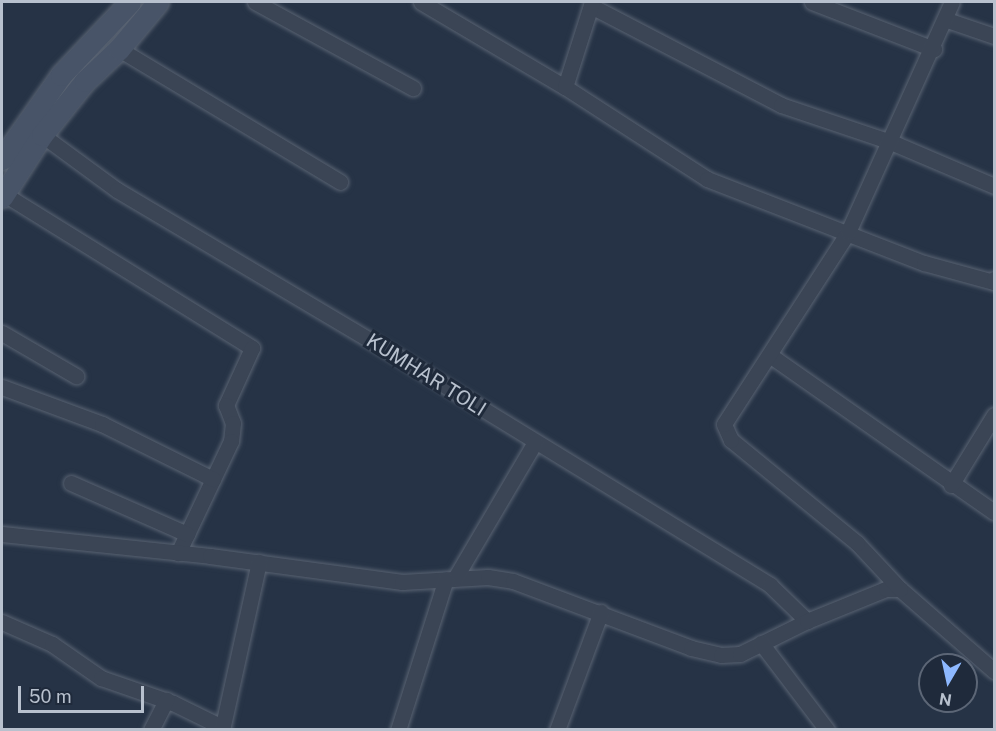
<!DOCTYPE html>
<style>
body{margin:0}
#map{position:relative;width:996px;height:731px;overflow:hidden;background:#263346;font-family:"Public Sans",sans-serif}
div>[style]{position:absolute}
.roads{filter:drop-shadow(0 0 2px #596372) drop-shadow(0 0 2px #596372)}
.minor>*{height:15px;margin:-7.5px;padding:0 7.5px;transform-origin:7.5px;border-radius:7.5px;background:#3b4555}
.secondary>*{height:21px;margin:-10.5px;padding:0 10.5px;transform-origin:10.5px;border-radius:10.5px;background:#485468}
span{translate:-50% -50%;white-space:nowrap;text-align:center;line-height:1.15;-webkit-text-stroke:6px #1f2a3b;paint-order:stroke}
.street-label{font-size:20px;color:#b8c1ce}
.frame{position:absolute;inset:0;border:3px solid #b8c1ce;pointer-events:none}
.north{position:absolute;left:918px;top:653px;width:60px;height:60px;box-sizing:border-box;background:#1f2a3b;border:2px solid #5c6676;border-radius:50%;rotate:189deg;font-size:16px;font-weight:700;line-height:24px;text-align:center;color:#b8c1ce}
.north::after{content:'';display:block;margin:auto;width:21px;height:27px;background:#8db8ff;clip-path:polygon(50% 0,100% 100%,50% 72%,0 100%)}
.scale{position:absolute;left:18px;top:686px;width:126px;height:27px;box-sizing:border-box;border:3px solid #b8c1ce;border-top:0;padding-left:8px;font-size:18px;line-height:21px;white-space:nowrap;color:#b8c1ce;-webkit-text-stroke:4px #1f2a3b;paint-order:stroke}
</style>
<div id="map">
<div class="roads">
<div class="minor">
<div style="left:255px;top:2px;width:180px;rotate:28.6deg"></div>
<div style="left:421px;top:2px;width:167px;rotate:30.6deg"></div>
<div style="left:565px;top:87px;width:169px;rotate:32.9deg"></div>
<div style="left:707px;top:179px;width:233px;rotate:21.2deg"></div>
<div style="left:924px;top:263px;width:73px;rotate:15.2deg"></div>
<div style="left:994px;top:282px;width:3px;rotate:-90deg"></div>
<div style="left:812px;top:2px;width:131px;rotate:21.1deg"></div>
<div style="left:593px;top:7px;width:212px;rotate:27.5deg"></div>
<div style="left:781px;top:105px;width:116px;rotate:18.6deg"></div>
<div style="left:891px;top:142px;width:112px;rotate:23.1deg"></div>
<div style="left:947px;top:20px;width:50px;rotate:18.8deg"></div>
<div style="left:119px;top:49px;width:258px;rotate:31deg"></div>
<div style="left:565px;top:87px;width:89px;rotate:-72.4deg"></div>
<div style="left:42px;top:135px;width:93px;rotate:36.3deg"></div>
<div style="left:117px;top:190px;width:317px;rotate:30.7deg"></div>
<div style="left:390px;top:352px;width:446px;rotate:31.5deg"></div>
<div style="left:770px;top:585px;width:52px;rotate:44.2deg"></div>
<div style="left:4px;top:194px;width:292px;rotate:31.8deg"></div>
<div style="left:252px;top:348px;width:63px;rotate:114.5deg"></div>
<div style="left:226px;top:405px;width:19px;rotate:69deg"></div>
<div style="left:233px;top:423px;width:18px;rotate:96deg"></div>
<div style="left:231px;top:441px;width:124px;rotate:115.3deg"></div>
<div style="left:2px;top:333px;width:86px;rotate:30.2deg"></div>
<div style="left:771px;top:356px;width:272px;rotate:35deg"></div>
<div style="left:2px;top:387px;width:107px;rotate:20.3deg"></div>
<div style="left:102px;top:424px;width:124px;rotate:26.4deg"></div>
<div style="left:71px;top:483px;width:127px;rotate:23.7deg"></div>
<div style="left:951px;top:485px;width:82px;rotate:-58.4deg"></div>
<div style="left:2px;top:534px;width:209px;rotate:6deg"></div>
<div style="left:210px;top:556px;width:194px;rotate:7.7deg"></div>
<div style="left:402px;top:582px;width:86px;rotate:-3.3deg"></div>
<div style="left:488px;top:577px;width:25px;rotate:9deg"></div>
<div style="left:513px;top:581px;width:190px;rotate:20.6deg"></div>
<div style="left:691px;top:648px;width:31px;rotate:13deg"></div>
<div style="left:721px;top:655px;width:19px;rotate:-3deg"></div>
<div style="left:740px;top:654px;width:75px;rotate:-26.2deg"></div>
<div style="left:807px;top:621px;width:85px;rotate:-22.1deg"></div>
<div style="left:886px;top:589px;width:14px"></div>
<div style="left:900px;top:589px;width:125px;rotate:41.1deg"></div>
<div style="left:455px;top:578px;width:158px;rotate:-59.5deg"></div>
<div style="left:900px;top:589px;width:63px;rotate:-133.1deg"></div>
<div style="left:857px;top:543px;width:163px;rotate:-140.7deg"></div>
<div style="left:731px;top:440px;width:17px;rotate:-114deg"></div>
<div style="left:724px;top:424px;width:229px;rotate:-57.1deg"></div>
<div style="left:848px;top:232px;width:252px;rotate:-65.7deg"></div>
<div style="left:2px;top:622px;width:55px;rotate:23.7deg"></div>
<div style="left:52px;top:644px;width:60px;rotate:34.8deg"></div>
<div style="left:101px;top:678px;width:76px;rotate:19.1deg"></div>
<div style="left:173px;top:703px;width:55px;rotate:26.1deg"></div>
<div style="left:761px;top:643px;width:109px;rotate:52.8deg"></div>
<div style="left:151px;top:730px;width:34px;rotate:-63deg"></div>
<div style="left:222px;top:730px;width:172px;rotate:-77.6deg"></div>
<div style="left:398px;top:730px;width:158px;rotate:-72.4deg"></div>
<div style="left:557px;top:730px;width:126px;rotate:-69.6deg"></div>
</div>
<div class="secondary">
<div style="left:2px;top:159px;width:103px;rotate:-54.9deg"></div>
<div style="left:61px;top:75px;width:100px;rotate:-46.6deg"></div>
<div style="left:2px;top:197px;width:74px;rotate:-57.2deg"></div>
<div style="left:42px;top:135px;width:69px;rotate:-51.5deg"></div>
<div style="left:85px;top:81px;width:47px;rotate:-43.3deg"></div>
<div style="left:119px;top:49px;width:61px;rotate:-50.3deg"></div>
</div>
</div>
<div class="street-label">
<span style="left:426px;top:375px;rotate:32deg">KUMHAR TOLI</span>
</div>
<div class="frame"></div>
<div class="north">N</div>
<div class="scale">50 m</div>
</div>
